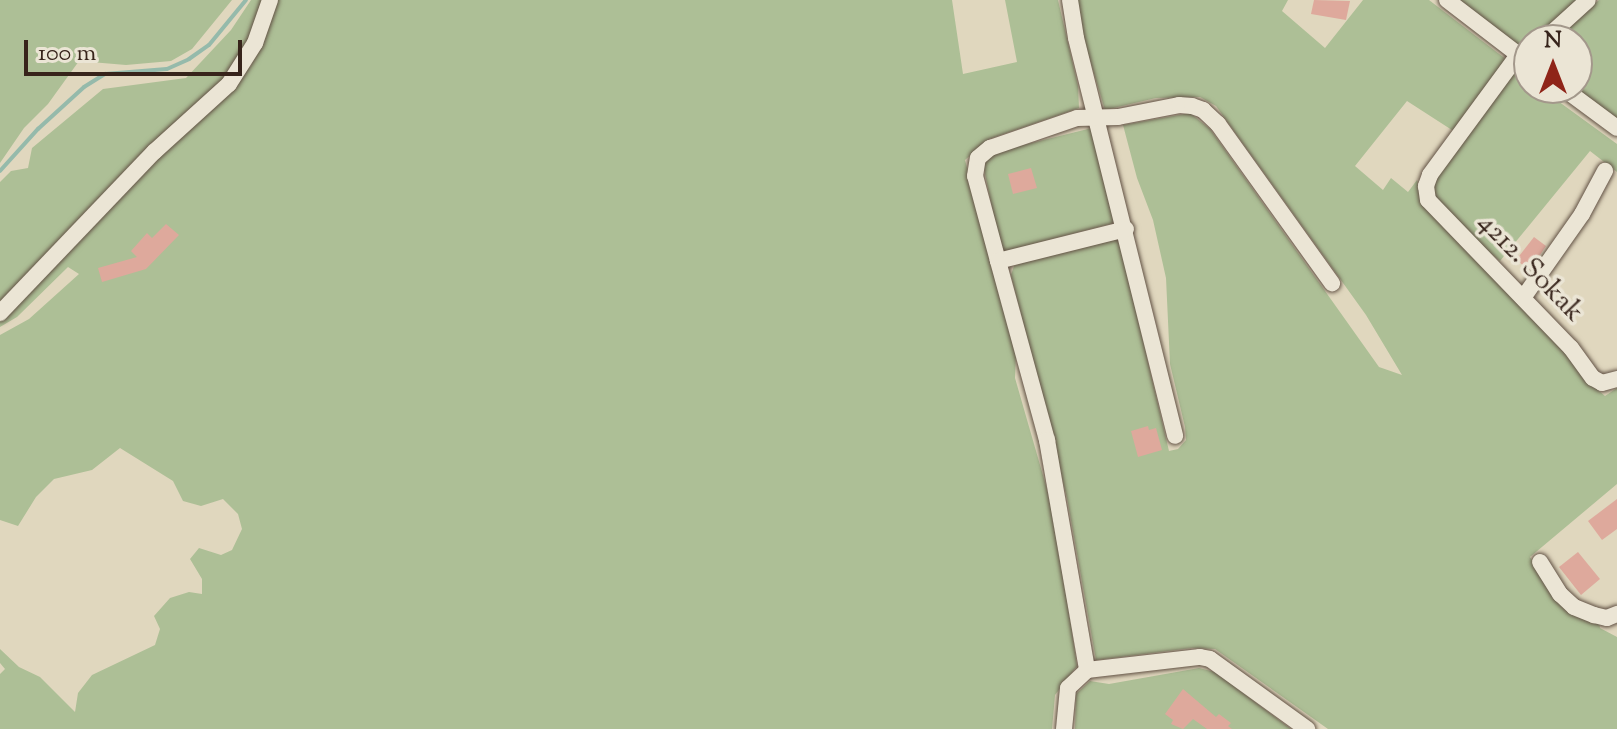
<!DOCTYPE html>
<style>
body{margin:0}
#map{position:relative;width:1617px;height:729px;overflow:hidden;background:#e0d7be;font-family:"Sorts Mill Goudy",serif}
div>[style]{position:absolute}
.green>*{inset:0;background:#adbf96}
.stream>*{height:4px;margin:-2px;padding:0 2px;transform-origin:2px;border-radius:2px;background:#95baab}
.building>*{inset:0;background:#dea99c}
.roads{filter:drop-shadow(0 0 2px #615144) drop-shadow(0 0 2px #615144)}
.minor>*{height:16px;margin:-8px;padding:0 8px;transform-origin:8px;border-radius:8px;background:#ebe5d5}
span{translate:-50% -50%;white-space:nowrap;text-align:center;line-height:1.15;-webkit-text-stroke:7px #ebe5d5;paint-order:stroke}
.street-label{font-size:28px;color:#37241b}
.north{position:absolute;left:1513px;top:24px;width:80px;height:80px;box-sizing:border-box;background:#ebe5d5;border:2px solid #a3988b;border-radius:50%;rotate:0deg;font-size:22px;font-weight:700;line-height:32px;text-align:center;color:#37241b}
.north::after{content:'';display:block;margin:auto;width:28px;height:36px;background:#8f2418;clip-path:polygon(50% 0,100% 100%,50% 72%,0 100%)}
.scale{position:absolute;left:24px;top:40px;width:218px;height:36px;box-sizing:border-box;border:4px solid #37241b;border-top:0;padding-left:10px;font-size:24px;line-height:28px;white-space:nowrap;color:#37241b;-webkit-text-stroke:6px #ebe5d5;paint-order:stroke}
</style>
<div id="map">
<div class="green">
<div style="clip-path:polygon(0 0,232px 0,192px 49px,171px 61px,126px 65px,79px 61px,48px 104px,24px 128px,0 163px)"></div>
<div style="clip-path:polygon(251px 0,267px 0,233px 72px,0 305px,0 182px,11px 171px,28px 168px,32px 148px,103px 89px,186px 78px,231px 30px)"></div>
<div style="clip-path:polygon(278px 0,952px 0,963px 74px,1017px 62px,1005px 0,1058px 0,1078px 86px,1079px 108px,989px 139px,965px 160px,1016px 353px,1015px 378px,1055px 517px,1077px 666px,1055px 695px,1052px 729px,0 729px,0 674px,5px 669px,0 663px,0 649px,19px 667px,40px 677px,75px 712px,78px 693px,92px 675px,155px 645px,160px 629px,154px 616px,170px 598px,189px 592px,202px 594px,202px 579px,190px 559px,199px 548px,221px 555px,232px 550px,242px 529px,238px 514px,223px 499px,201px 506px,183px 501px,173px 481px,120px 448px,92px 470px,54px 479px,36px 497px,18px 526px,0 520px,0 335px,29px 319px,79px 274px,68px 267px,17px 317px,0 327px,0 320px,136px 176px,251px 66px)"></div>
<div style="clip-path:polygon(1076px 0,1288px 0,1282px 11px,1325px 48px,1363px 0,1429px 0,1507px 60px,1455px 132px,1407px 101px,1355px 166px,1383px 190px,1391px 178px,1408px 192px,1417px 180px,1424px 203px,1557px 340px,1591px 384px,1605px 396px,1617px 388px,1617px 484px,1530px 557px,1563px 604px,1599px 622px,1600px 628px,1617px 637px,1617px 729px,1328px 729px,1215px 649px,1192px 648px,1096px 660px,1067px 498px,1011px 275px,1014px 266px,1030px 259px,1119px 239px,1169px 451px,1178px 449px,1186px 440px,1185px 427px,1170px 364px,1166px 278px,1153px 220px,1137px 178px,1123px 125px,1190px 113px,1210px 129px,1379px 367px,1402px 375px,1366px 315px,1216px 106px,1200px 97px,1156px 98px,1105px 110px,1079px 24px)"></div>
<div style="clip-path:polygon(1458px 0,1579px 0,1542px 34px,1529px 40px,1525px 47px,1516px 48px)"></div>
<div style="clip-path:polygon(1599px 0,1617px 0,1617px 119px,1574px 88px,1577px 88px,1577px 40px,1551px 40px)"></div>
<div style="clip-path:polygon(1516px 70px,1529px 80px,1529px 88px,1540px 88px,1617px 144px,1617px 172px,1590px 151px,1500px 261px,1451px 220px,1433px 199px,1434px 176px)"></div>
<div style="clip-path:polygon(1092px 128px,1114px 223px,1001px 252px,983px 164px,987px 154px)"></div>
<div style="clip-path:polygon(1199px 668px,1215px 672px,1291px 729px,1075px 729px,1076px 694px,1090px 681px,1109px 684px)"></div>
</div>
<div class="stream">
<div style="left:0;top:171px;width:57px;rotate:-47.9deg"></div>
<div style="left:38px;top:129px;width:62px;rotate:-42.4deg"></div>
<div style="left:84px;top:87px;width:25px;rotate:-32deg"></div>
<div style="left:105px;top:74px;width:62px;rotate:-4.6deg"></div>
<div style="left:167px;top:69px;width:24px;rotate:-24deg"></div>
<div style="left:189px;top:59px;width:24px;rotate:-35deg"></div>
<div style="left:209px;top:45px;width:58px;rotate:-50.6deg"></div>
</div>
<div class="building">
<div style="clip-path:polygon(1314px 0,1350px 1px,1346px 20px,1311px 14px)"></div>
<div style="clip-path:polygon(1031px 168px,1037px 188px,1013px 194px,1008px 174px)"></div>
<div style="clip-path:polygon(166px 224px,179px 235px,146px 269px,102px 282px,98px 268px,137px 257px,131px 251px,147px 233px,152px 238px)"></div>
<div style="clip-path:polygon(1534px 237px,1546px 246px,1530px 270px,1516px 260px)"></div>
<div style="clip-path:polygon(1148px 426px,1149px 430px,1156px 428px,1162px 450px,1138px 457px,1131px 431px)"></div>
<div style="clip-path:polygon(1617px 499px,1617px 529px,1602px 540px,1588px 521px)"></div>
<div style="clip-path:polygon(1578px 552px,1600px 579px,1581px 595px,1559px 567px)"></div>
<div style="clip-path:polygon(1183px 689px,1216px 717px,1219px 714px,1231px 723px,1228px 726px,1232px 729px,1207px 729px,1193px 719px,1183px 729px,1171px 724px,1173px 720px,1165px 714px)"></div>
</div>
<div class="roads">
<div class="minor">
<div style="left:1070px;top:0;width:38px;rotate:81deg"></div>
<div style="left:1076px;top:38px;width:410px;rotate:76deg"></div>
<div style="left:1447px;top:0;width:103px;rotate:37.5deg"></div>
<div style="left:1544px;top:40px;width:59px;rotate:-42.3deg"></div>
<div style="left:1518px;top:55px;width:149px;rotate:126.3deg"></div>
<div style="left:1430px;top:175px;width:12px;rotate:110deg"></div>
<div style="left:1426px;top:186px;width:14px;rotate:82deg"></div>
<div style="left:1428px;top:200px;width:206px;rotate:46deg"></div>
<div style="left:1571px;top:348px;width:37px;rotate:54deg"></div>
<div style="left:1593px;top:378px;width:10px;rotate:29deg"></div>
<div style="left:1602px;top:383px;width:16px;rotate:-15deg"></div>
<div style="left:1563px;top:88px;width:67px;rotate:36.5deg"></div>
<div style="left:1126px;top:229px;width:132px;rotate:166deg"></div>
<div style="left:998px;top:261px;width:88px;rotate:-105.1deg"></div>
<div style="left:975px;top:176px;width:18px;rotate:-81deg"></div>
<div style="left:978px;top:158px;width:16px;rotate:-40deg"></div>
<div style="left:990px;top:148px;width:92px;rotate:-19deg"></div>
<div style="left:1077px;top:118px;width:41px;rotate:-1.4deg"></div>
<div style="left:1118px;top:117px;width:62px;rotate:-11.1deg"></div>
<div style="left:1179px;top:105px;width:13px;rotate:4deg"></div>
<div style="left:1192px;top:106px;width:12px;rotate:20deg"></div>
<div style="left:1203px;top:110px;width:21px;rotate:43deg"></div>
<div style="left:1218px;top:124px;width:196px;rotate:54.4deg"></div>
<div style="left:998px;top:261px;width:186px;rotate:74.7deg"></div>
<div style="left:1047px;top:440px;width:233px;rotate:80.1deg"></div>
<div style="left:1523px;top:298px;width:103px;rotate:-54.9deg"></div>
<div style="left:1582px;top:214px;width:49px;rotate:-61.9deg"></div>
<div style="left:0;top:313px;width:223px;rotate:-46.3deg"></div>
<div style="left:154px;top:152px;width:101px;rotate:-42.2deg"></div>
<div style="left:229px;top:84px;width:49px;rotate:-57.6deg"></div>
<div style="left:255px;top:43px;width:46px;rotate:-70.8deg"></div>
<div style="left:1540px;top:562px;width:38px;rotate:58deg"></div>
<div style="left:1560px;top:594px;width:19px;rotate:43deg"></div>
<div style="left:1574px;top:607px;width:22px;rotate:22deg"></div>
<div style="left:1594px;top:615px;width:13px;rotate:13deg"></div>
<div style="left:1607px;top:618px;width:11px;rotate:-22deg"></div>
<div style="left:1087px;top:670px;width:114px;rotate:-6.6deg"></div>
<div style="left:1200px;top:657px;width:10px;rotate:11deg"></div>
<div style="left:1210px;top:659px;width:120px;rotate:35.8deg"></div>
<div style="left:1064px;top:729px;width:41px;rotate:-84.4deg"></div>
<div style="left:1068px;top:688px;width:26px;rotate:-43deg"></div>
</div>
</div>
<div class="street-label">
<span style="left:1530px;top:268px;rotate:46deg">4212. Sokak</span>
</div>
<div class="north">N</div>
<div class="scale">100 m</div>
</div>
